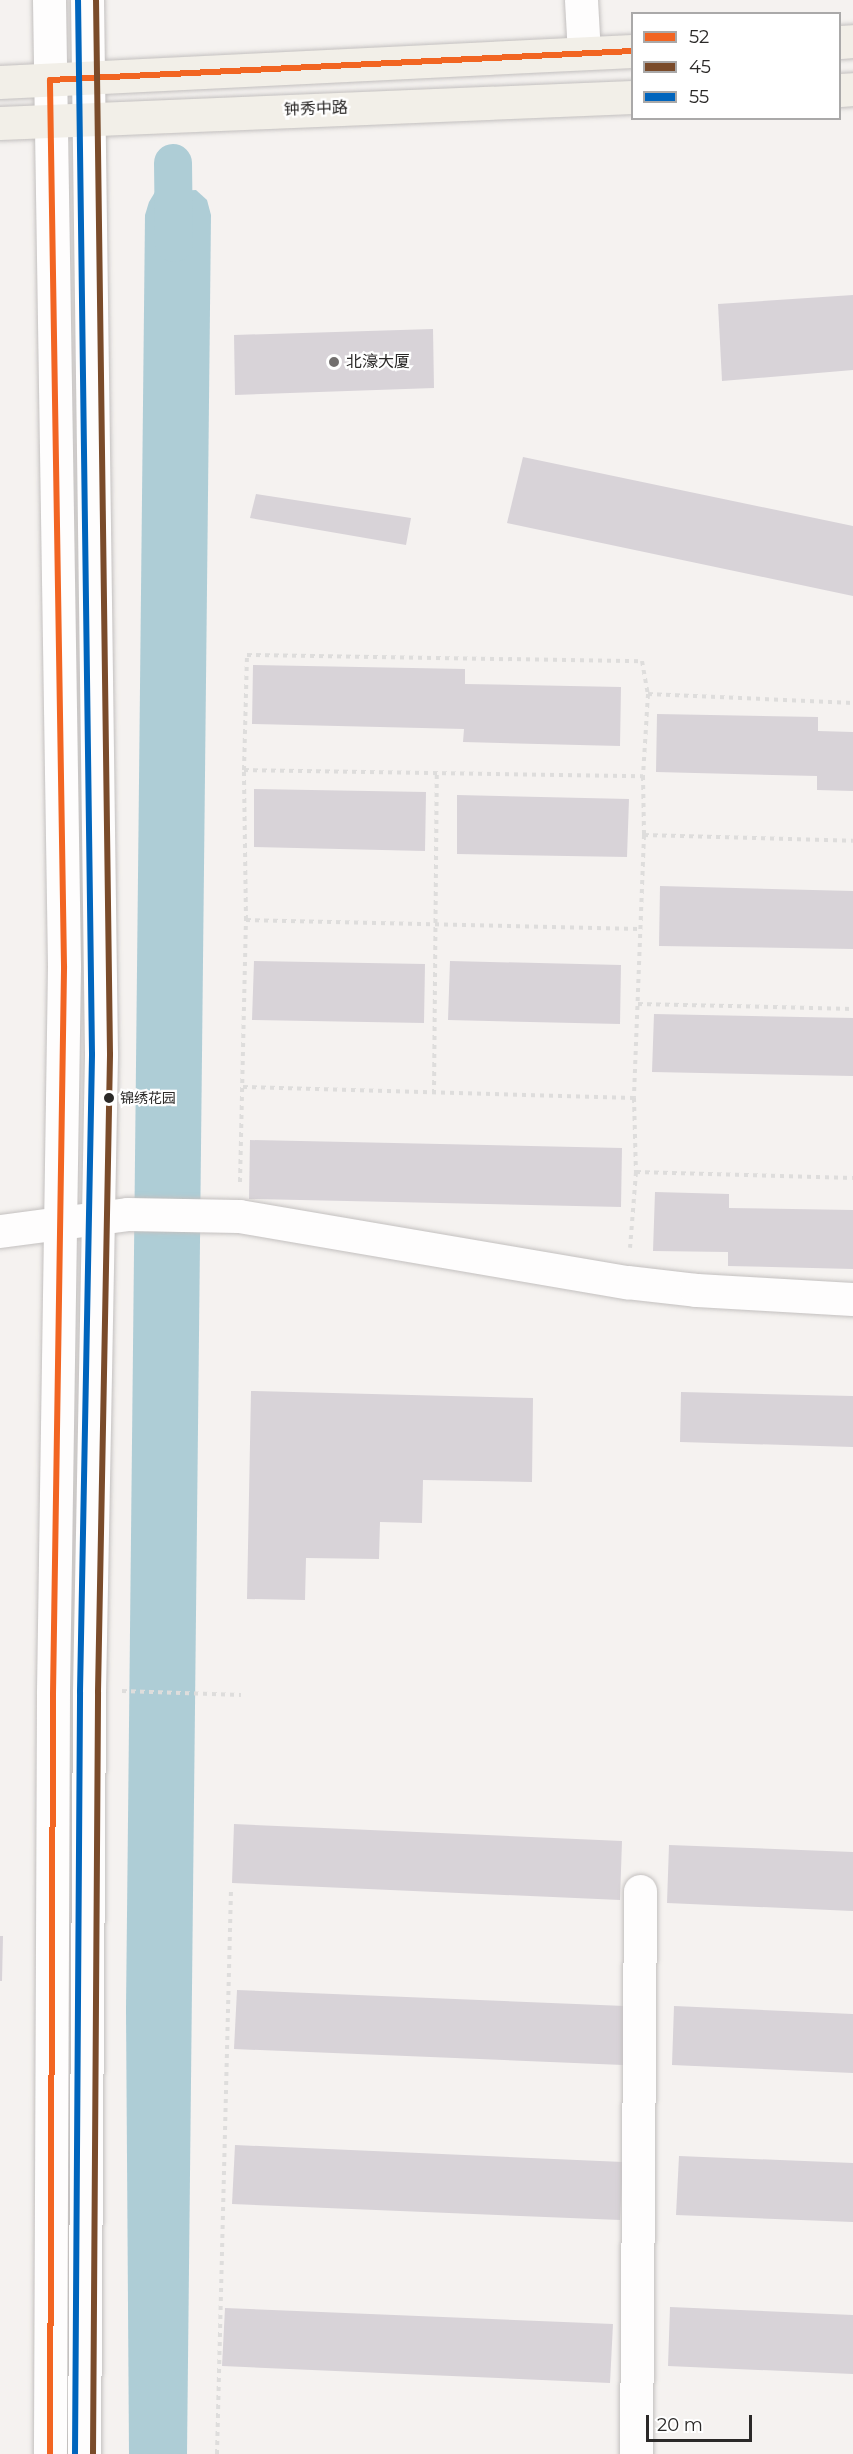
<!DOCTYPE html>
<meta charset="utf-8">
<style>
body{margin:0}
#map{position:relative;width:853px;height:2454px;overflow:hidden;background:#f5f2f0;font-family:Montserrat,"Noto Sans SC",sans-serif}
div>[style]{position:absolute}
.water>*{inset:0;background:#aecdd6}
.canal>*{height:38px;margin:-19px;padding:0 19px;transform-origin:19px;border-radius:19px;background:#aecdd6}
.building>*{inset:0;background:#d8d3d8}
.path>*{height:4px;margin-top:-2px;transform-origin:0;background:repeating-linear-gradient(90deg,#dedddc 0 4.5px,transparent 0 9px)}
.roads{filter:drop-shadow(0 0 2px #c3c0bf) drop-shadow(0 0 2px #c3c0bf)}
.street>*{height:33px;margin:-16.5px;padding:0 16.5px;transform-origin:16.5px;border-radius:16.5px;background:#fefdfd}
.secondary>*{height:33px;margin:-16.5px;padding:0 16.5px;transform-origin:16.5px;border-radius:16.5px;background:#fefdfd}
.primary>*{height:33px;margin:-16.5px;padding:0 16.5px;transform-origin:16.5px;border-radius:16.5px;background:#f2efe8}
.bus-1>*{height:6px;margin:-3px;padding:0 3px;transform-origin:3px;border-radius:3px;background:#f26522}
.bus-2>*{height:6px;margin:-3px;padding:0 3px;transform-origin:3px;border-radius:3px;background:#7a4b2a}
.bus-3>*{height:6px;margin:-3px;padding:0 3px;transform-origin:3px;border-radius:3px;background:#0065bd}
.dots>*{width:16px;height:16px;translate:-50% -50%;box-sizing:border-box;border:3px solid #fff;border-radius:50%}
span{translate:-50% -50%;white-space:nowrap;text-align:center;line-height:1.15;-webkit-text-stroke:4.5px #fff;paint-order:stroke}
.bus-label{font-size:14px;color:#2b2928}
.left{translate:0 -50%;text-align:left}
.street-label{font-size:16px;color:#2b2928}
.poi-label{font-size:16px;color:#2b2928}
.legend{position:absolute;left:631px;top:12px;width:210px;height:108px;box-sizing:border-box;background:#fff;border:2px solid #aaa9a9;margin:0;padding:8px 10px;list-style:none;font-size:18px;color:#2b2928}
.legend li{display:flex;align-items:center;gap:12px;height:30px}
.legend b{width:30px;border:2px solid #aaa9a9}
.scale{position:absolute;left:646px;top:2415px;width:106px;height:27px;box-sizing:border-box;border:3px solid #2b2928;border-top:0;padding-left:8px;font-size:18px;line-height:21px;white-space:nowrap;color:#2b2928;-webkit-text-stroke:4px #fff;paint-order:stroke}
</style>
<div id="map">
<div class="water">
<div style="clip-path:polygon(196px 190px,207px 200px,211px 215px,187px 2454px,129px 2454px,126px 2009px,145px 215px,149px 202px,155px 192px)"></div>
</div>
<div class="canal">
<div style="left:173px;top:163px;width:80px;rotate:89.3deg"></div>
</div>
<div class="building">
<div style="clip-path:polygon(853px 295px,853px 370px,722px 381px,718px 304px)"></div>
<div style="clip-path:polygon(433px 329px,434px 388px,235px 395px,234px 335px)"></div>
<div style="clip-path:polygon(523px 457px,853px 526px,853px 596px,507px 523px)"></div>
<div style="clip-path:polygon(256px 494px,411px 518px,406px 545px,250px 518px)"></div>
<div style="clip-path:polygon(253px 665px,465px 669px,465px 684px,621px 687px,620px 746px,463px 742px,464px 729px,252px 724px)"></div>
<div style="clip-path:polygon(657px 714px,818px 717px,818px 731px,853px 732px,853px 791px,817px 790px,817px 776px,656px 772px)"></div>
<div style="clip-path:polygon(254px 789px,426px 792px,425px 851px,254px 847px)"></div>
<div style="clip-path:polygon(457px 795px,629px 799px,627px 857px,457px 854px)"></div>
<div style="clip-path:polygon(660px 886px,853px 891px,853px 949px,659px 946px)"></div>
<div style="clip-path:polygon(254px 961px,425px 964px,424px 1023px,252px 1020px)"></div>
<div style="clip-path:polygon(450px 961px,621px 965px,620px 1024px,448px 1020px)"></div>
<div style="clip-path:polygon(654px 1014px,853px 1018px,853px 1076px,652px 1072px)"></div>
<div style="clip-path:polygon(250px 1140px,622px 1148px,621px 1207px,249px 1199px)"></div>
<div style="clip-path:polygon(655px 1192px,729px 1194px,729px 1208px,853px 1210px,853px 1269px,728px 1266px,728px 1252px,653px 1251px)"></div>
<div style="clip-path:polygon(251px 1391px,533px 1398px,532px 1482px,423px 1480px,422px 1523px,380px 1522px,379px 1559px,306px 1558px,305px 1600px,247px 1599px)"></div>
<div style="clip-path:polygon(681px 1392px,853px 1396px,853px 1447px,680px 1442px)"></div>
<div style="clip-path:polygon(234px 1824px,622px 1841px,620px 1900px,232px 1883px)"></div>
<div style="clip-path:polygon(669px 1845px,853px 1852px,853px 1911px,667px 1903px)"></div>
<div style="clip-path:polygon(0 1936px,3px 1936px,2px 1981px,0 1981px)"></div>
<div style="clip-path:polygon(237px 1990px,625px 2006px,623px 2065px,234px 2049px)"></div>
<div style="clip-path:polygon(674px 2006px,853px 2014px,853px 2073px,672px 2065px)"></div>
<div style="clip-path:polygon(235px 2145px,623px 2162px,620px 2220px,232px 2204px)"></div>
<div style="clip-path:polygon(679px 2156px,853px 2163px,853px 2222px,676px 2215px)"></div>
<div style="clip-path:polygon(670px 2307px,853px 2315px,853px 2374px,668px 2366px)"></div>
<div style="clip-path:polygon(225px 2308px,613px 2324px,610px 2383px,222px 2366px)"></div>
</div>
<div class="path">
<div style="left:648px;top:694px;width:205px;rotate:2.5deg"></div>
<div style="left:244px;top:770px;width:399px;rotate:0.9deg"></div>
<div style="left:644px;top:835px;width:209px;rotate:1.6deg"></div>
<div style="left:246px;top:920px;width:393px;rotate:1.3deg"></div>
<div style="left:638px;top:1004px;width:215px;rotate:1.3deg"></div>
<div style="left:243px;top:1087px;width:391px;rotate:1.6deg"></div>
<div style="left:434px;top:1094px;width:319px;rotate:-89.5deg"></div>
<div style="left:636px;top:1172px;width:217px;rotate:1.6deg"></div>
<div style="left:240px;top:1182px;width:262px;rotate:-88.7deg"></div>
<div style="left:246px;top:920px;width:150px;rotate:-90.8deg"></div>
<div style="left:244px;top:770px;width:115px;rotate:-88.5deg"></div>
<div style="left:247px;top:655px;width:395px;rotate:0.9deg"></div>
<div style="left:642px;top:661px;width:34px;rotate:80deg"></div>
<div style="left:648px;top:694px;width:82px;rotate:93.5deg"></div>
<div style="left:643px;top:776px;width:59px;rotate:89deg"></div>
<div style="left:644px;top:835px;width:263px;rotate:92.2deg"></div>
<div style="left:634px;top:1098px;width:74px;rotate:88.5deg"></div>
<div style="left:636px;top:1172px;width:76px;rotate:94.5deg"></div>
<div style="left:122px;top:1691px;width:119px;rotate:1.9deg"></div>
<div style="left:217px;top:2454px;width:565px;rotate:-88.58deg"></div>
</div>
<div class="roads">
<div class="street">
<div style="left:581px;top:0;width:53px;rotate:86.8deg"></div>
<div style="left:0;top:1231px;width:128px;rotate:-7.6deg"></div>
<div style="left:127px;top:1214px;width:112px;rotate:1deg"></div>
<div style="left:239px;top:1216px;width:394px;rotate:9.7deg"></div>
<div style="left:627px;top:1282px;width:69px;rotate:6.6deg"></div>
<div style="left:696px;top:1290px;width:157px;rotate:3.3deg"></div>
<div style="left:636px;top:2454px;width:563px;rotate:-89.59deg"></div>
</div>
<div class="secondary">
<div style="left:49px;top:0;width:966px;rotate:89.11deg"></div>
<div style="left:64px;top:966px;width:728px;rotate:90.87deg"></div>
<div style="left:53px;top:1694px;width:760px;rotate:90.23deg"></div>
<div style="left:84px;top:2454px;width:762px;rotate:-89.62deg"></div>
<div style="left:89px;top:1692px;width:638px;rotate:-88.92deg"></div>
<div style="left:101px;top:1054px;width:1054px;rotate:-90.76deg"></div>
</div>
<div class="primary">
<div style="left:840px;top:42px;width:13px;rotate:-4deg"></div>
<div style="left:0;top:82px;width:633px;rotate:-2.81deg"></div>
<div style="left:840px;top:90px;width:13px;rotate:-4deg"></div>
<div style="left:0;top:123px;width:633px;rotate:-2.36deg"></div>
</div>
</div>
<div class="bus-1">
<div style="left:50px;top:2454px;width:760px;rotate:-89.77deg"></div>
<div style="left:53px;top:1694px;width:728px;rotate:-89.13deg"></div>
<div style="left:64px;top:966px;width:886px;rotate:-90.91deg"></div>
<div style="left:50px;top:80px;width:583px;rotate:-2.85deg"></div>
</div>
<div class="bus-2">
<div style="left:93px;top:2454px;width:762px;rotate:-89.62deg"></div>
<div style="left:98px;top:1692px;width:638px;rotate:-88.92deg"></div>
<div style="left:110px;top:1054px;width:1054px;rotate:-90.76deg"></div>
</div>
<div class="bus-3">
<div style="left:75px;top:2454px;width:762px;rotate:-89.62deg"></div>
<div style="left:80px;top:1692px;width:638px;rotate:-88.92deg"></div>
<div style="left:92px;top:1054px;width:1054px;rotate:-90.76deg"></div>
</div>
<div class="dots">
<div style="left:334px;top:362px;background:#726f6e"></div>
<div style="left:109px;top:1098px;background:#2b2928"></div>
</div>
<div class="bus-label">
<span class="left" style="left:120px;top:1098px">锦绣花园</span>
</div>
<div class="street-label">
<span style="left:316px;top:109px;rotate:-2deg">钟秀中路</span>
</div>
<div class="poi-label">
<span class="left" style="left:346px;top:362px">北濠大厦</span>
</div>
<ul class="legend">
<li><b style="height:8px;background:#f26522"></b>52</li>
<li><b style="height:8px;background:#7a4b2a"></b>45</li>
<li><b style="height:8px;background:#0065bd"></b>55</li>
</ul>
<div class="scale">20 m</div>
</div>
